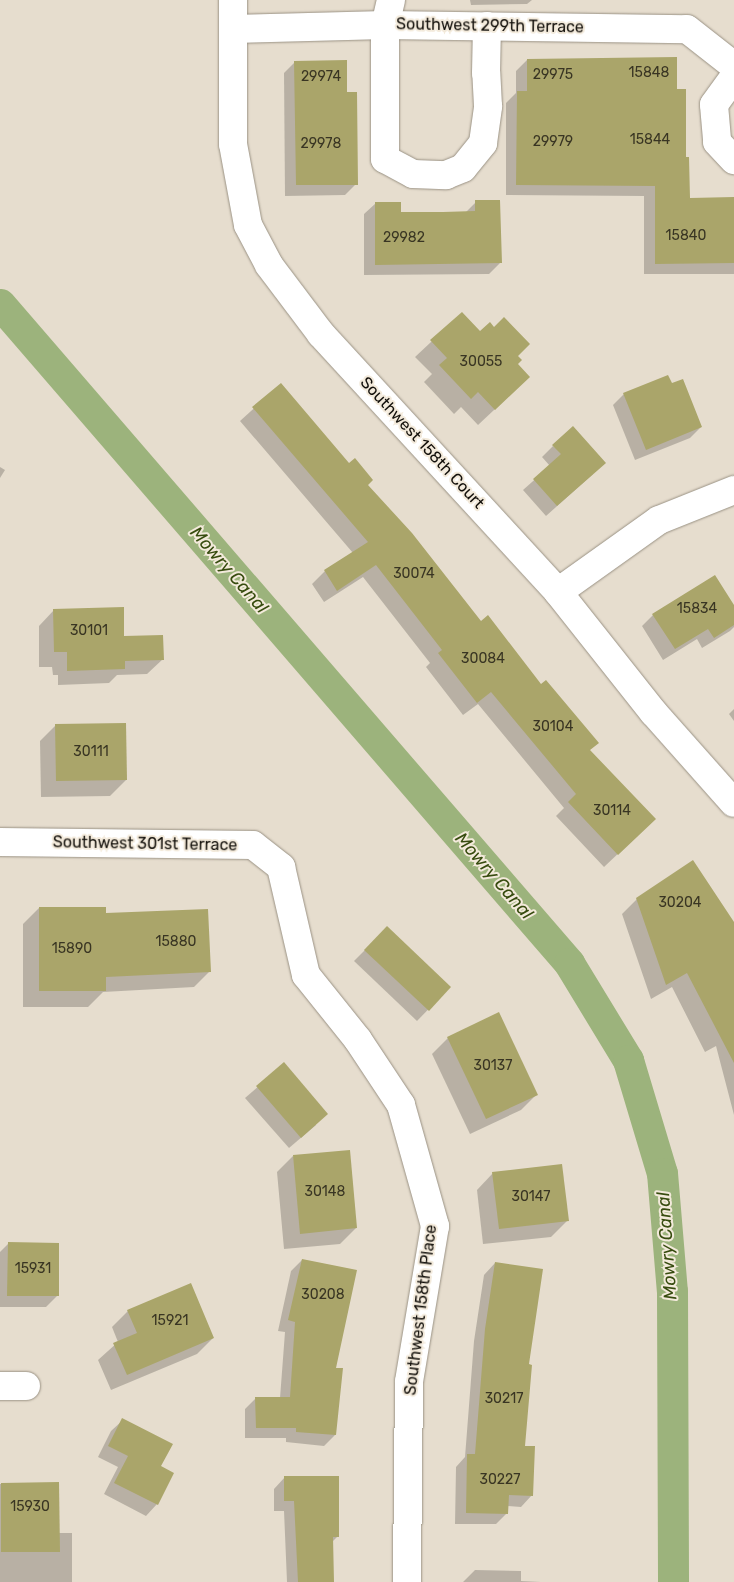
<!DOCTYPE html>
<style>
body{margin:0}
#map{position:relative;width:734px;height:1582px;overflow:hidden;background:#e6ddce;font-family:Rubik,sans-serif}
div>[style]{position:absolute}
.shadow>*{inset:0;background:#0003}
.canal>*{height:31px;margin:-15.5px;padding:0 15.5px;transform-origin:15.5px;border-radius:15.5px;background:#9cb37c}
.building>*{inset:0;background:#aaa56a}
.roads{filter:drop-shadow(0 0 1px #9a9284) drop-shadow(0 0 1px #9a9284)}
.street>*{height:28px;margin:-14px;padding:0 14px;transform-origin:14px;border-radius:14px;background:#fff}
span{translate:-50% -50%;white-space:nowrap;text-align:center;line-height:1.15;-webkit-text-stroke:4px #f3eadb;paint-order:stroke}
.number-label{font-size:14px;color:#393523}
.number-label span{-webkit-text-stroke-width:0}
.street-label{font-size:16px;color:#13100b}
.water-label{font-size:18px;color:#374c0f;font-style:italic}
</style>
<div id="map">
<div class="shadow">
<div style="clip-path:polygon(470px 0,532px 0,527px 4px,471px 5px)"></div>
<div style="clip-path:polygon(527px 60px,675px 90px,688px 199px,734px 199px,734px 274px,644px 274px,644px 196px,506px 195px,506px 103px,516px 93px,516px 71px)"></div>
<div style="clip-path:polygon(295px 62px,356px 184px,345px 195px,285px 196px,284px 73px)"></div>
<div style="clip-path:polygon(476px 202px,500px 263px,489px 274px,364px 275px,364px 214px,376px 203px,400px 213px,465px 213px)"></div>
<div style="clip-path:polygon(462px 313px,480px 333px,516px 356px,512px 393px,478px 425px,461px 407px,454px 414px,424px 382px,432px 374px,415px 357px)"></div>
<div style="clip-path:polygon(280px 385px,589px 751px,641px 832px,604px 867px,556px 816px,564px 808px,478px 704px,463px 715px,426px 667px,430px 663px,363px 577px,324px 602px,312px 584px,325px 571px,353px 553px,240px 421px)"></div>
<div style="clip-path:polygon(624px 394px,701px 427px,690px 438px,635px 460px,613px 405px)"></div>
<div style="clip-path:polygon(553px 446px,593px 474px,546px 516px,523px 490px,550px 466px,542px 457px)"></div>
<div style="clip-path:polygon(0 467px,5px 470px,0 478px)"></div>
<div style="clip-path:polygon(734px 608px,734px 627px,730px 631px,702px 648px,697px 639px,663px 660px,642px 626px,653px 615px)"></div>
<div style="clip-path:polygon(54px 610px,123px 637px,163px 659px,147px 674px,117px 675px,109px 683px,58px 685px,58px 675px,53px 675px,52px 667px,39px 667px,39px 626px)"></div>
<div style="clip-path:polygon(734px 709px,734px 721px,729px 714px)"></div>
<div style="clip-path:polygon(56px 725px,126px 780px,110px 796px,41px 797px,40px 741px)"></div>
<div style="clip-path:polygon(637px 899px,734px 946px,734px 1115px,716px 1046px,705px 1052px,672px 987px,651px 999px,622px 914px)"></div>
<div style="clip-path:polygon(39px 908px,105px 915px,210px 971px,194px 987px,103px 992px,88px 1007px,23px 1007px,23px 924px)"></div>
<div style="clip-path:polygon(376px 939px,450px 987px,417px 1021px,354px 961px)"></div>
<div style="clip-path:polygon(448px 1038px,537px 1094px,521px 1110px,470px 1134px,432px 1054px)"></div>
<div style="clip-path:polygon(284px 1064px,316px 1125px,289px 1148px,245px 1098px)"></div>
<div style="clip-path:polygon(293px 1156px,356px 1228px,340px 1244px,284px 1249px,277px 1172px)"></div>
<div style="clip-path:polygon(493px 1173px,567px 1221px,551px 1237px,483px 1244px,477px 1190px)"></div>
<div style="clip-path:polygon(8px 1244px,57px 1296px,46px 1307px,0 1307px,0 1252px)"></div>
<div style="clip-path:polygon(302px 1260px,334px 1369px,335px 1435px,324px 1446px,286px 1442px,286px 1438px,245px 1438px,245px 1409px,256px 1398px,280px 1398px,285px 1332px,278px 1331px,291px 1271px)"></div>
<div style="clip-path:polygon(495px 1263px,527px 1366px,524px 1447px,532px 1495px,521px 1507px,507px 1506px,507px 1513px,496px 1524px,455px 1524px,456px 1467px,465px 1457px,474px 1341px,484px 1275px)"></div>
<div style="clip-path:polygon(128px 1311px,213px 1338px,197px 1354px,111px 1390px,98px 1360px,118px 1342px,112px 1327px)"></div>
<div style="clip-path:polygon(123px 1420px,159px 1467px,157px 1504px,146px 1516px,104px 1494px,118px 1467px,98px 1457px,111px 1431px)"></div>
<div style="clip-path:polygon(285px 1477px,338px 1536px,332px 1542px,332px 1582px,287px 1582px,284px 1511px,274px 1511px,274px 1489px)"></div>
<div style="clip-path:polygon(57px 1483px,58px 1533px,72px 1533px,72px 1582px,0 1582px,0 1484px)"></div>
<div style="clip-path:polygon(475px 1570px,521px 1571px,521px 1581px,541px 1582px,463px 1582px)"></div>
</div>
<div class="canal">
<div style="left:0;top:304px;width:871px;rotate:49.19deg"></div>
<div style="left:569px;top:963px;width:114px;rotate:58.7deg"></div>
<div style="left:628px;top:1060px;width:118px;rotate:73.3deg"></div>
<div style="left:662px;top:1173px;width:118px;rotate:85.2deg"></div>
<div style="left:672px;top:1291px;width:291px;rotate:89.8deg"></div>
</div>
<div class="building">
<div style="clip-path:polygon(677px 57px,677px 89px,686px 89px,686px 157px,689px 157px,690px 198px,734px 197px,734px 263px,655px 264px,655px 186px,516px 185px,517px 91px,527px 91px,527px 59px)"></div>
<div style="clip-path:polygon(347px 60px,347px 92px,357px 92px,358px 185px,296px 185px,294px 61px)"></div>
<div style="clip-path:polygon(475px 200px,500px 200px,502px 263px,375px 265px,375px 202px,401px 202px,401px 212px,443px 212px,475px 211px)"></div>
<div style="clip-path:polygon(462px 312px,480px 331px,490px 322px,494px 327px,504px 317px,530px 344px,518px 356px,522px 360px,518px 364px,530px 377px,495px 410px,478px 392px,471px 399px,439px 365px,447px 358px,430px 340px)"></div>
<div style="clip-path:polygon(668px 375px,672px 383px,683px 379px,702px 427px,646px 450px,623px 393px)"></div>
<div style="clip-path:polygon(281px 383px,349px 463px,355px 458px,373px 480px,368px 485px,412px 533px,481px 621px,488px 615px,541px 684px,546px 680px,599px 743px,590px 750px,656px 819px,618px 855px,568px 802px,576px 794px,491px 692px,477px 703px,438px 653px,442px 650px,376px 565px,337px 591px,324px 570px,368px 542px,252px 407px)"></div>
<div style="clip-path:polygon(573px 426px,606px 463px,557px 506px,533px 479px,561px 454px,552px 445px)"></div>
<div style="clip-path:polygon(715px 575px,734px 605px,734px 625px,714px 638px,708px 629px,675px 649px,652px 614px)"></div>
<div style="clip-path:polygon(124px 607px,124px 636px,163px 635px,164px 660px,125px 661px,125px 669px,67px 671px,67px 652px,54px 652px,53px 609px)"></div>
<div style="clip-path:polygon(126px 723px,127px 780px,56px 781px,55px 724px)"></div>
<div style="clip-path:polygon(693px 860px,734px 922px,734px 1063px,687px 973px,666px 985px,636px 898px)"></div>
<div style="clip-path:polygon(39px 907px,106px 907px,106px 913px,208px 909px,211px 972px,106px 977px,106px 991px,39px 991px)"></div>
<div style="clip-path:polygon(387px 926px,451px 987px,429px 1011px,364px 950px)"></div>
<div style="clip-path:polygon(499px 1012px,538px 1095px,486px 1119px,447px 1037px)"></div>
<div style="clip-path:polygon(284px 1062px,328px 1114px,301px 1138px,256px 1086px)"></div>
<div style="clip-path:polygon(350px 1150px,357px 1228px,300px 1234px,293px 1155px)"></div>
<div style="clip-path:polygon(562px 1164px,569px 1221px,499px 1229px,492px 1172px)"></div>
<div style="clip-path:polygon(8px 1242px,59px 1243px,59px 1296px,7px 1296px)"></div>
<div style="clip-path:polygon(302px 1259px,357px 1270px,336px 1368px,343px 1368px,336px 1435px,296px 1432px,296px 1428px,256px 1428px,255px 1397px,290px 1397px,295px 1322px,288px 1320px)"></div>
<div style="clip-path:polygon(495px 1262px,543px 1269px,529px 1364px,532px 1365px,525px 1446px,535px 1446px,533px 1496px,509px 1495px,508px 1514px,466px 1513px,467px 1454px,475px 1454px,485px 1329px)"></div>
<div style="clip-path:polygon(191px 1283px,214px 1338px,127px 1375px,113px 1343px,137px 1333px,127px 1310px)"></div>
<div style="clip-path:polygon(122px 1418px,173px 1444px,161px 1466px,174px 1473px,158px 1505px,114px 1483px,128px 1456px,108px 1446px)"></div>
<div style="clip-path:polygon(284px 1476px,339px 1476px,339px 1537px,333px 1537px,334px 1582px,298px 1582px,294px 1501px,284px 1501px)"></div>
<div style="clip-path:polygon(59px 1482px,60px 1552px,1px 1552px,1px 1483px)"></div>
</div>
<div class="roads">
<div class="street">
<div style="left:233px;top:0;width:144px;rotate:90deg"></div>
<div style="left:233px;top:144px;width:82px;rotate:79.5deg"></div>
<div style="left:248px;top:225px;width:45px;rotate:62.3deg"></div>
<div style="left:269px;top:265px;width:86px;rotate:53deg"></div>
<div style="left:321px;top:334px;width:350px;rotate:47.4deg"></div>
<div style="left:558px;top:592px;width:154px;rotate:51.6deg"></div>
<div style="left:654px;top:713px;width:120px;rotate:48.4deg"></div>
<div style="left:391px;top:0;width:26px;rotate:103deg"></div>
<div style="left:385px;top:25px;width:134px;rotate:90deg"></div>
<div style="left:385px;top:159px;width:32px;rotate:28deg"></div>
<div style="left:413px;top:174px;width:33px;rotate:2deg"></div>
<div style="left:446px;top:175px;width:18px;rotate:-22deg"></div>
<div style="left:463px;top:168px;width:32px;rotate:-51deg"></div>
<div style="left:483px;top:143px;width:37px;rotate:-82deg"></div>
<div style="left:488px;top:106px;width:33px;rotate:-93deg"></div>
<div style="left:486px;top:73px;width:47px;rotate:-88.8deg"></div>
<div style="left:233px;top:29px;width:152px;rotate:-1.5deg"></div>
<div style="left:385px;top:25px;width:302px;rotate:0.8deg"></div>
<div style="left:687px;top:29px;width:60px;rotate:38.2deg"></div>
<div style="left:734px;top:77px;width:34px;rotate:126deg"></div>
<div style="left:714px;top:105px;width:37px;rotate:85deg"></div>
<div style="left:717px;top:142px;width:25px;rotate:47deg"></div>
<div style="left:558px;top:592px;width:124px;rotate:-35.5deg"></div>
<div style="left:659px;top:520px;width:81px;rotate:-21.8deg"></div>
<div style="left:0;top:842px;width:253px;rotate:0.7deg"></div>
<div style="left:253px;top:845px;width:36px;rotate:38deg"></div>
<div style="left:281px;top:867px;width:111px;rotate:77deg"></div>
<div style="left:306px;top:975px;width:83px;rotate:51.3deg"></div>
<div style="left:358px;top:1040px;width:78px;rotate:56.5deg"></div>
<div style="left:401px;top:1105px;width:126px;rotate:74.3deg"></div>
<div style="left:435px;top:1226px;width:158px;rotate:99.5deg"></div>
<div style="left:409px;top:1382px;width:200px;rotate:90.6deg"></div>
<div style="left:0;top:1386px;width:26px"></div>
</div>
</div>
<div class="number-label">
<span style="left:649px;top:73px">15848</span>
<span style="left:553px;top:75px">29975</span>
<span style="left:321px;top:77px">29974</span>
<span style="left:650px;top:140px">15844</span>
<span style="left:553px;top:142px">29979</span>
<span style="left:321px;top:144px">29978</span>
<span style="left:686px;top:236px">15840</span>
<span style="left:404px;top:238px">29982</span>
<span style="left:481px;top:362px">30055</span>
<span style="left:414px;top:574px">30074</span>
<span style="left:697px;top:609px">15834</span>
<span style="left:89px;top:631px">30101</span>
<span style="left:483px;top:659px">30084</span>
<span style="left:553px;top:727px">30104</span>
<span style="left:91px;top:752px">30111</span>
<span style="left:612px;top:811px">30114</span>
<span style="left:680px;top:903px">30204</span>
<span style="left:176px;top:942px">15880</span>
<span style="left:72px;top:949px">15890</span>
<span style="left:493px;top:1066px">30137</span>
<span style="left:325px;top:1192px">30148</span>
<span style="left:531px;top:1197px">30147</span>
<span style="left:33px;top:1269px">15931</span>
<span style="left:323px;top:1295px">30208</span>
<span style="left:170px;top:1321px">15921</span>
<span style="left:504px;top:1399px">30217</span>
<span style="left:500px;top:1480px">30227</span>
<span style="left:30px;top:1507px">15930</span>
</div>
<div class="street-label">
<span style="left:490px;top:26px;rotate:1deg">Southwest 299th Terrace</span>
<span style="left:422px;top:443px;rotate:47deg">Southwest 158th Court</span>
<span style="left:145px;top:844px;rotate:1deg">Southwest 301st Terrace</span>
<span style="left:421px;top:1310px;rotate:-83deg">Southwest 158th Place</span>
</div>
<div class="water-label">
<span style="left:229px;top:570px;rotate:49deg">Mowry Canal</span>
<span style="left:494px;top:876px;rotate:49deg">Mowry Canal</span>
<span style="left:667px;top:1246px;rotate:-94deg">Mowry Canal</span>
</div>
</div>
